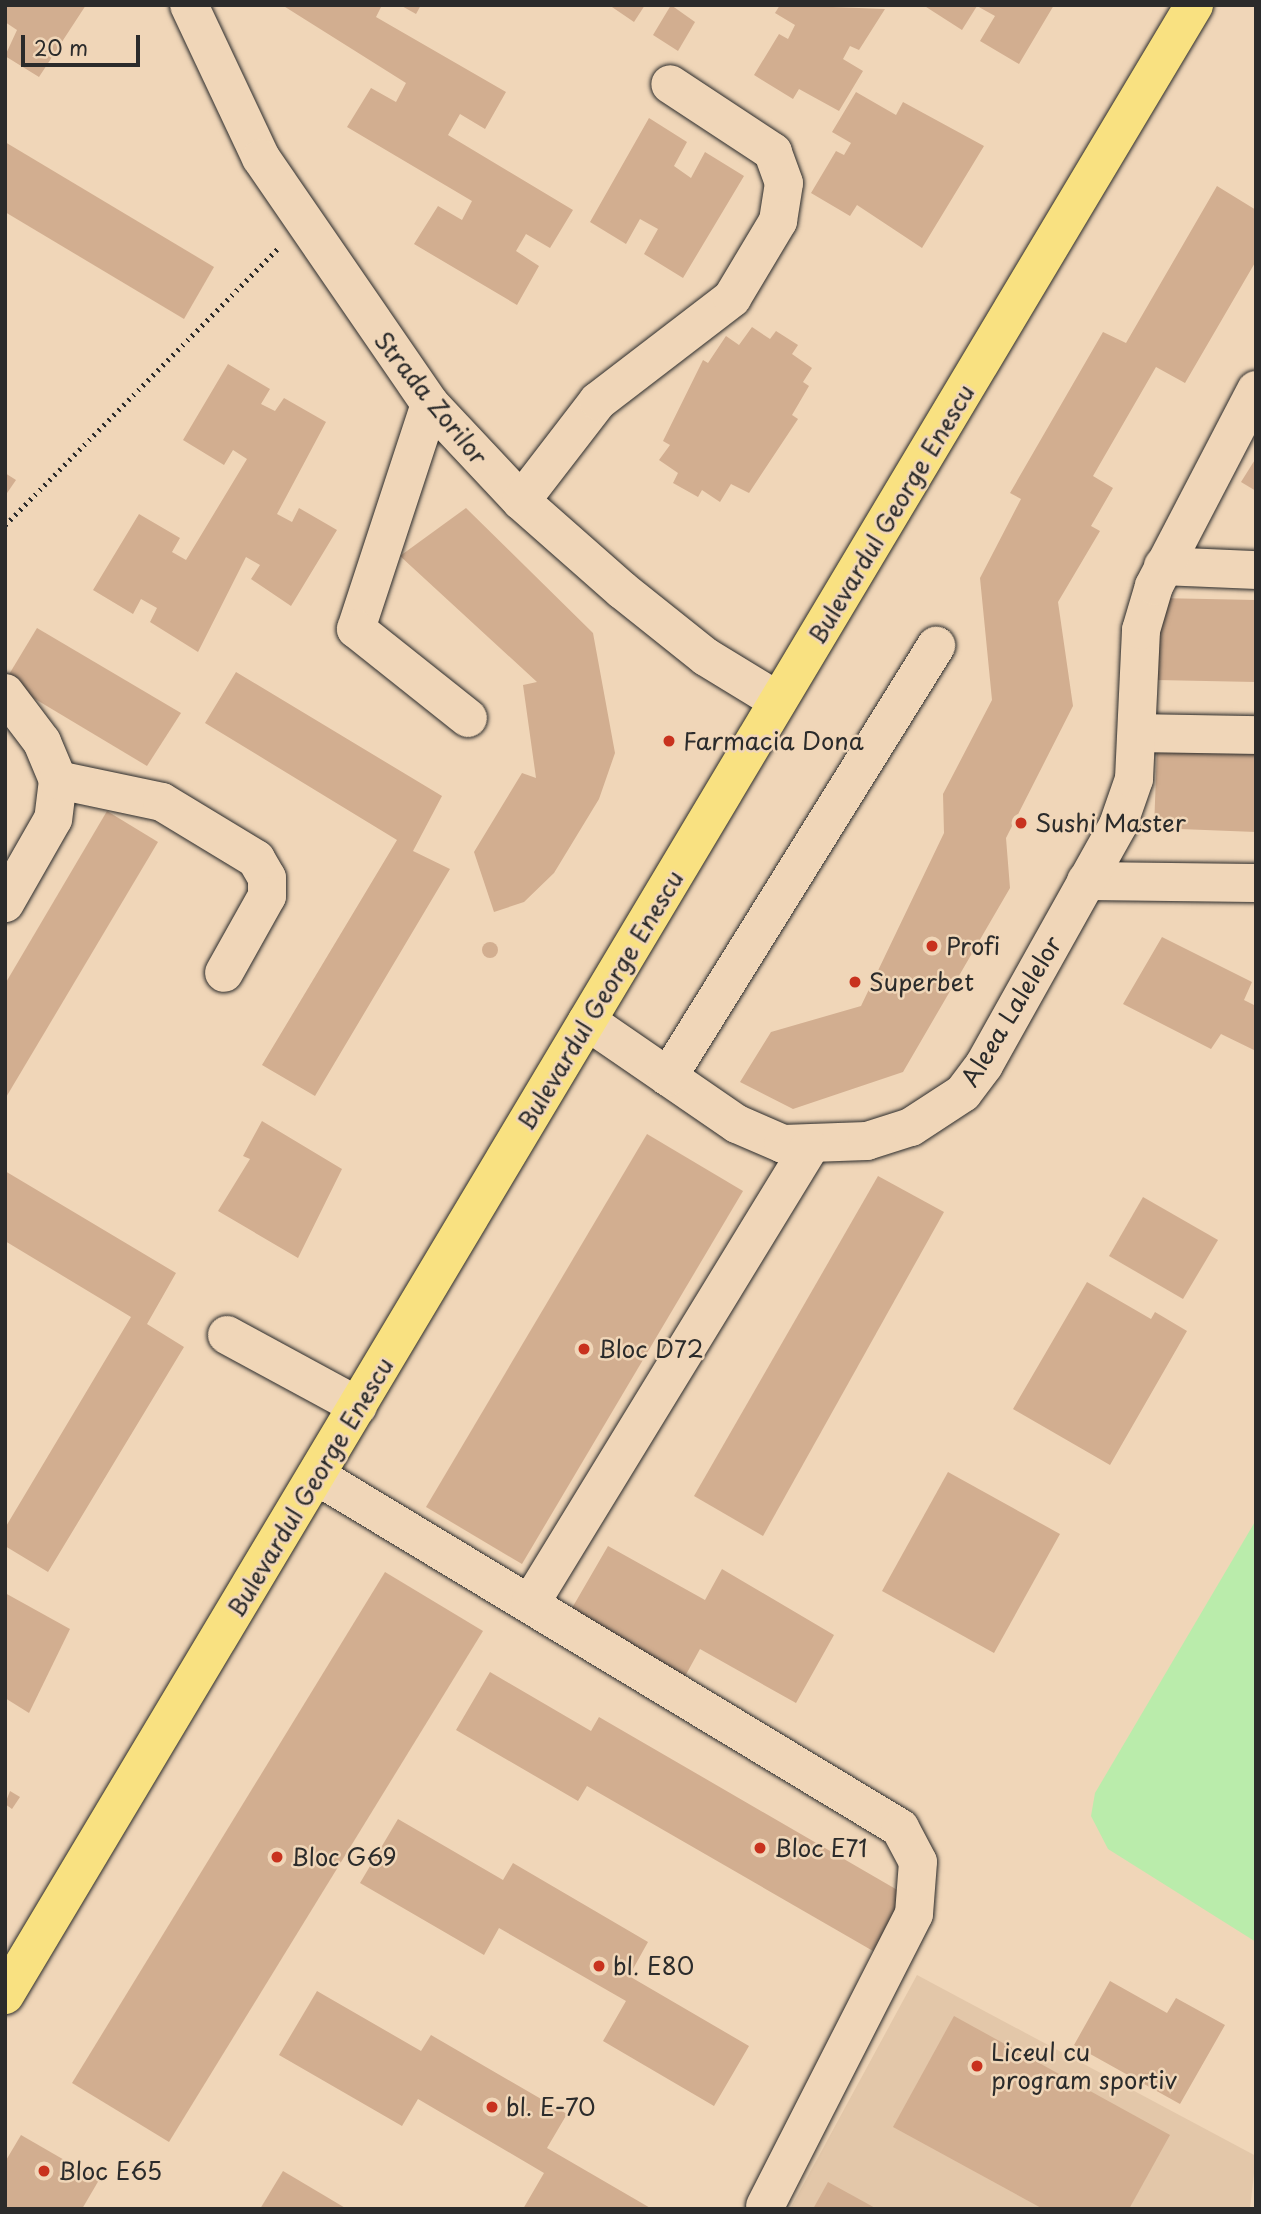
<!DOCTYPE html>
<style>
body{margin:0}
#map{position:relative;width:1261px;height:2214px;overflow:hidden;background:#f0d6b8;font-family:"Playpen Sans",sans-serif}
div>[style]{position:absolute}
.built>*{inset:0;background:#e3c7a9}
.green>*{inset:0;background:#baecab}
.building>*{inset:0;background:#d2ae90}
.round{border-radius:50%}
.path>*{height:4.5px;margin-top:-2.25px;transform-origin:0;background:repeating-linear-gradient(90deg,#2b2b2b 0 2px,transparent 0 7px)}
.roads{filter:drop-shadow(0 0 2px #2b2b2b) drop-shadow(0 0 2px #2b2b2b)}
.minor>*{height:38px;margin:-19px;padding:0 19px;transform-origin:19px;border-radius:19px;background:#f0d6b8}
.major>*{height:38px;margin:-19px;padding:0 19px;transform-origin:19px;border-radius:19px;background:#f9e181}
.dots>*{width:19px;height:19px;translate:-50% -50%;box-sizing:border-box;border:4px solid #f0d6b8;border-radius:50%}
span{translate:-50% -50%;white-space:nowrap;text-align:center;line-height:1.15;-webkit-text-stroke:5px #f0d6b8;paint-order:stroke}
.street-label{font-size:24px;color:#2b2b2b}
.poi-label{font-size:24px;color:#2b2b2b}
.left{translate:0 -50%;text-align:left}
.frame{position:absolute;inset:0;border:7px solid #2b2b2b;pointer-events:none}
.scale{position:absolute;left:21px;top:35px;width:119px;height:32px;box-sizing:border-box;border:4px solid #2b2b2b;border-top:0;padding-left:9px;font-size:21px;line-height:24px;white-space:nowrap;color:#2b2b2b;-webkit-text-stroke:5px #f0d6b8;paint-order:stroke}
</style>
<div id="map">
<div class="built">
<div style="clip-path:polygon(917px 1975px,1256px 2156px,1250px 2209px,790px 2209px)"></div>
</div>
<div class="green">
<div style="clip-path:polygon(1256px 1520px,1256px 1942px,1108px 1849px,1091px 1816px,1095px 1793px)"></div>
</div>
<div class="building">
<div style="clip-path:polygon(5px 5px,86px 5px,39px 77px,5px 56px,17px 30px,5px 22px)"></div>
<div style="clip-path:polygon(282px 5px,382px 5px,376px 17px,506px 92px,485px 129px,460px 114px,448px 135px,573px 210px,550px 248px,526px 234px,516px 251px,539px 266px,517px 305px,414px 244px,438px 206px,462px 220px,472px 201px,347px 127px,371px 88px,396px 102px,406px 83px)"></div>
<div style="clip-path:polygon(400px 5px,421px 5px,416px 14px)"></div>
<div style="clip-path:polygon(609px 5px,645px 5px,634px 22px)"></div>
<div style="clip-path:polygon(671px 5px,695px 22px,678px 51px,653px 35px)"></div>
<div style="clip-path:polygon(780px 5px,885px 9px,859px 50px,850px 46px,843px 59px,863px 71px,839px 111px,799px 89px,793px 99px,754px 75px,779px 34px,788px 39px,795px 25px,775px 13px)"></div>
<div style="clip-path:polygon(923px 5px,1054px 5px,1019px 64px,980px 41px,995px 16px,977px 6px,962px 30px)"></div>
<div style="clip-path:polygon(856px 92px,896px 115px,903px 102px,984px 146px,922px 248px,857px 205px,850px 216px,811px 193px,836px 151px,844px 155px,851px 143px,832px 132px)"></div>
<div style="clip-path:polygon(649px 118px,687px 142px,674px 166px,691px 178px,705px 152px,744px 176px,683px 278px,644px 254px,658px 229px,640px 219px,626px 244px,590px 222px)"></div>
<div style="clip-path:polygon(5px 142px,214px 267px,184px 319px,5px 212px)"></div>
<div style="clip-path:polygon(1217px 186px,1256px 210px,1256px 261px,1185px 383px,1156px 367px,1093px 476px,1113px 488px,1091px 526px,1100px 531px,1058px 602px,1073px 706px,1006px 838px,1010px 888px,903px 1072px,793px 1109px,740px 1082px,771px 1032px,861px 1006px,944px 833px,943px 794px,992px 700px,980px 578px,1021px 499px,1010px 493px,1103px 332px,1126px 343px)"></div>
<div style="clip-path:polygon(752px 327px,770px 339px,776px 331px,798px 345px,792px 354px,812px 368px,803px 382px,809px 386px,792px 415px,798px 419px,749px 493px,731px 484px,720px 502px,702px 490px,698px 497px,673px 483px,678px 473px,659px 460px,670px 445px,663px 441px,703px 360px,708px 363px,726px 336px,739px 345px)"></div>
<div style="clip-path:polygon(228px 364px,270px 389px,261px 404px,275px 411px,284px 398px,326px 422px,277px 514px,292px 522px,299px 508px,337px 530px,291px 606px,251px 579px,260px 565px,246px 557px,198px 652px,150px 622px,157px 608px,141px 599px,133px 614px,93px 590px,139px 514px,180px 538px,172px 552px,186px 560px,247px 459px,233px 450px,224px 465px,183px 440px)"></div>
<div style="clip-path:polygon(1256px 458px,1256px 491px,1241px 482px)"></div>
<div style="clip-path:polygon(5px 473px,16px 480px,5px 496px)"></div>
<div style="clip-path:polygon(466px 508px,593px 633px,615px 753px,599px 799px,554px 873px,524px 902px,494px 912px,474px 852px,522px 773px,536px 778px,523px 685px,537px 682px,400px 556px)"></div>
<div style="clip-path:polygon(1157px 598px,1256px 600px,1256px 682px,1156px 680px)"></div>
<div style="clip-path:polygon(37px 628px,181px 713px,147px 766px,5px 681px)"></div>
<div style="clip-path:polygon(236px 672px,442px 796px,413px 851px,450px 869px,315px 1096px,262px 1065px,397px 840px,205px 723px)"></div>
<div style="clip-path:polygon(1157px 750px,1256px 754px,1256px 832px,1154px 828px)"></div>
<div style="clip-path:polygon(107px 811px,158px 842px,5px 1099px,5px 984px)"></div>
<div style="clip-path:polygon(1162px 937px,1252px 982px,1244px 1000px,1256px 1006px,1256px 1051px,1221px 1034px,1211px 1049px,1123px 1004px)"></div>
<div class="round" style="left:482px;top:942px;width:16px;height:16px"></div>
<div style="clip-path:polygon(262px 1121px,342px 1169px,298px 1258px,218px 1211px,250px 1159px,243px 1156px)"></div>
<div style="clip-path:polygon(647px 1134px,743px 1191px,522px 1564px,426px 1507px)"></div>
<div style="clip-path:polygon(5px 1171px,176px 1273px,147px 1324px,184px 1347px,48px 1572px,5px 1546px,5px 1528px,131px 1317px,5px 1241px)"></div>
<div style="clip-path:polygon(878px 1176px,944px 1212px,763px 1536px,694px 1496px)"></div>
<div style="clip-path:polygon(1143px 1197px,1218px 1240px,1183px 1299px,1109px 1256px)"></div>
<div style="clip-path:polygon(1087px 1282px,1151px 1319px,1155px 1312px,1187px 1331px,1110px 1465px,1013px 1409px)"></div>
<div style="clip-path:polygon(948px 1472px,1060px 1534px,994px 1653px,882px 1591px)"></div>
<div style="clip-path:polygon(608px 1546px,705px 1600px,722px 1569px,834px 1635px,796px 1703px,700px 1649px,683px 1680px,568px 1615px)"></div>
<div style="clip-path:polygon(385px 1572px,483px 1631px,169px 2142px,72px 2083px)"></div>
<div style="clip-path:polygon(5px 1593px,70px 1629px,29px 1713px,5px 1698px)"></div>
<div style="clip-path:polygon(490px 1672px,591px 1731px,599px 1717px,906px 1895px,873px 1951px,587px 1786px,578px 1801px,456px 1730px)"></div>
<div style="clip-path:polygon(10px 1791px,20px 1797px,12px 1809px,5px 1804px)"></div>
<div style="clip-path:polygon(398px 1819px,503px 1880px,513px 1863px,648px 1942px,629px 1976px,749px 2046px,714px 2106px,603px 2041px,626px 2001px,499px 1928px,484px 1955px,360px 1883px)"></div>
<div style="clip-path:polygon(1110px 1981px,1167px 2013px,1176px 1998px,1225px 2025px,1180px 2104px,1074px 2045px)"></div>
<div style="clip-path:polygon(317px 1991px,421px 2051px,431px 2035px,567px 2114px,547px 2148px,652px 2209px,523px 2209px,544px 2173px,418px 2099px,402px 2126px,279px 2055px)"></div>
<div style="clip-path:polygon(954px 2016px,1170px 2135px,1129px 2209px,1043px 2209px,893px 2127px)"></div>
<div style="clip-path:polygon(21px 2135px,99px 2180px,82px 2209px,5px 2209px,5px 2162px)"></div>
<div style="clip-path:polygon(283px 2171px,347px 2209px,260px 2209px)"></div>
<div style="clip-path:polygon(828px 2182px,877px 2209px,813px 2209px)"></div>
</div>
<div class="path">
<div style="left:5px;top:525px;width:388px;rotate:-45.4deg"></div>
</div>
<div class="roads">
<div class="minor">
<div style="left:189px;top:5px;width:169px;rotate:64.8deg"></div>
<div style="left:261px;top:158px;width:298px;rotate:55.5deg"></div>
<div style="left:430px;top:404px;width:133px;rotate:46.8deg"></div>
<div style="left:521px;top:501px;width:135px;rotate:41.4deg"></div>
<div style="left:622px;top:590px;width:107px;rotate:38.6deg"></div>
<div style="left:706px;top:657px;width:84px;rotate:31.4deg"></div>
<div style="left:430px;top:404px;width:237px;rotate:108.2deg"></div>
<div style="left:356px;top:629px;width:143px;rotate:38.5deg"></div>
<div style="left:521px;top:501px;width:126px;rotate:-52.4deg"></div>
<div style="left:598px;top:401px;width:169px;rotate:-37.5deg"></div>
<div style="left:732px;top:298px;width:90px;rotate:-59.1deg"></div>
<div style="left:778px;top:221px;width:38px;rotate:-81deg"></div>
<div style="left:784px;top:183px;width:33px;rotate:-110deg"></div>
<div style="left:773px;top:152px;width:123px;rotate:-146.6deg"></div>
<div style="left:1163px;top:566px;width:93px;rotate:2.5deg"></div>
<div style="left:5px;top:693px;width:61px;rotate:52.9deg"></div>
<div style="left:42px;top:742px;width:41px;rotate:67.2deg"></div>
<div style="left:58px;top:780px;width:39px;rotate:97deg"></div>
<div style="left:53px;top:819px;width:97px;rotate:119.7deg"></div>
<div style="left:1139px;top:733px;width:117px;rotate:1deg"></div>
<div style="left:58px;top:780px;width:106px;rotate:11.9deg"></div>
<div style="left:162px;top:802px;width:110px;rotate:31.2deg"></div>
<div style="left:256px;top:859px;width:22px;rotate:60deg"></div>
<div style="left:267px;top:878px;width:18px;rotate:90deg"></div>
<div style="left:267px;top:896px;width:88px;rotate:119.2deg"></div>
<div style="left:1086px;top:881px;width:170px;rotate:0.7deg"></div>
<div style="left:587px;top:1021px;width:182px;rotate:34.5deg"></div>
<div style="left:737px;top:1124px;width:50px;rotate:23.5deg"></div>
<div style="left:783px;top:1144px;width:84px;rotate:-2deg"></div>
<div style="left:867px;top:1141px;width:46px;rotate:-17.7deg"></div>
<div style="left:911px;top:1127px;width:62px;rotate:-33.2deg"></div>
<div style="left:963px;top:1093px;width:35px;rotate:-53deg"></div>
<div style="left:984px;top:1065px;width:275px;rotate:-60.8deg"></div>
<div style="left:1118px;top:825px;width:49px;rotate:-70.8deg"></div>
<div style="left:1134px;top:779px;width:149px;rotate:-87.3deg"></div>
<div style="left:1141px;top:630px;width:46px;rotate:-73.5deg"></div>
<div style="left:1154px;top:586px;width:221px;rotate:-62.5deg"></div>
<div style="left:668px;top:1077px;width:508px;rotate:-58.13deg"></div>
<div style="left:227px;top:1335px;width:149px;rotate:28.5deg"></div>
<div style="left:317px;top:1476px;width:681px;rotate:31.12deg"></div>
<div style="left:900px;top:1828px;width:38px;rotate:62deg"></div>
<div style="left:918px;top:1862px;width:52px;rotate:94.4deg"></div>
<div style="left:914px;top:1914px;width:328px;rotate:117deg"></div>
<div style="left:530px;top:1604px;width:535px;rotate:-58.54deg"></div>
</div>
<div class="major">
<div style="left:5px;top:1995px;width:2318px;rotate:-59.14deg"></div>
</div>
</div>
<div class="dots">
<div style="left:669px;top:741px;background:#c8321e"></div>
<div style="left:1021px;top:823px;background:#c8321e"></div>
<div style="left:932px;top:946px;background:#c8321e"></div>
<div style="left:855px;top:982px;background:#c8321e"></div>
<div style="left:584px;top:1349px;background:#c8321e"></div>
<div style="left:760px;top:1848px;background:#c8321e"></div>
<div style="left:277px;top:1857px;background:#c8321e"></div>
<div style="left:599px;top:1966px;background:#c8321e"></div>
<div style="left:977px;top:2066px;background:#c8321e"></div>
<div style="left:492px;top:2107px;background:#c8321e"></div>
<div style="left:44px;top:2171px;background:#c8321e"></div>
</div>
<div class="street-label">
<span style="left:431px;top:398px;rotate:51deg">Strada Zorilor</span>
<span style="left:891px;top:514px;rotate:-59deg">Bulevardul George Enescu</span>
<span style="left:600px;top:1000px;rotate:-59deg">Bulevardul George Enescu</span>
<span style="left:1011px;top:1011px;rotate:-59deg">Aleea Lalelelor</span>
<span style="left:310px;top:1487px;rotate:-59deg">Bulevardul George Enescu</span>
</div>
<div class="poi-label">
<span class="left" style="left:683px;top:741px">Farmacia Dona</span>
<span class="left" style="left:1035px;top:823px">Sushi Master</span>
<span class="left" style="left:946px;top:946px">Profi</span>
<span class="left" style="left:869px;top:982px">Superbet</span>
<span class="left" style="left:598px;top:1349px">Bloc D72</span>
<span class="left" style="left:774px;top:1848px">Bloc E71</span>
<span class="left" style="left:291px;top:1857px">Bloc G69</span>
<span class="left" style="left:613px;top:1966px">bl. E80</span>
<span class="left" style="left:991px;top:2066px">Liceul cu<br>program sportiv</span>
<span class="left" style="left:506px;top:2107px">bl. E-70</span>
<span class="left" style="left:58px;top:2171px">Bloc E65</span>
</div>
<div class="frame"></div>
<div class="scale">20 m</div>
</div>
